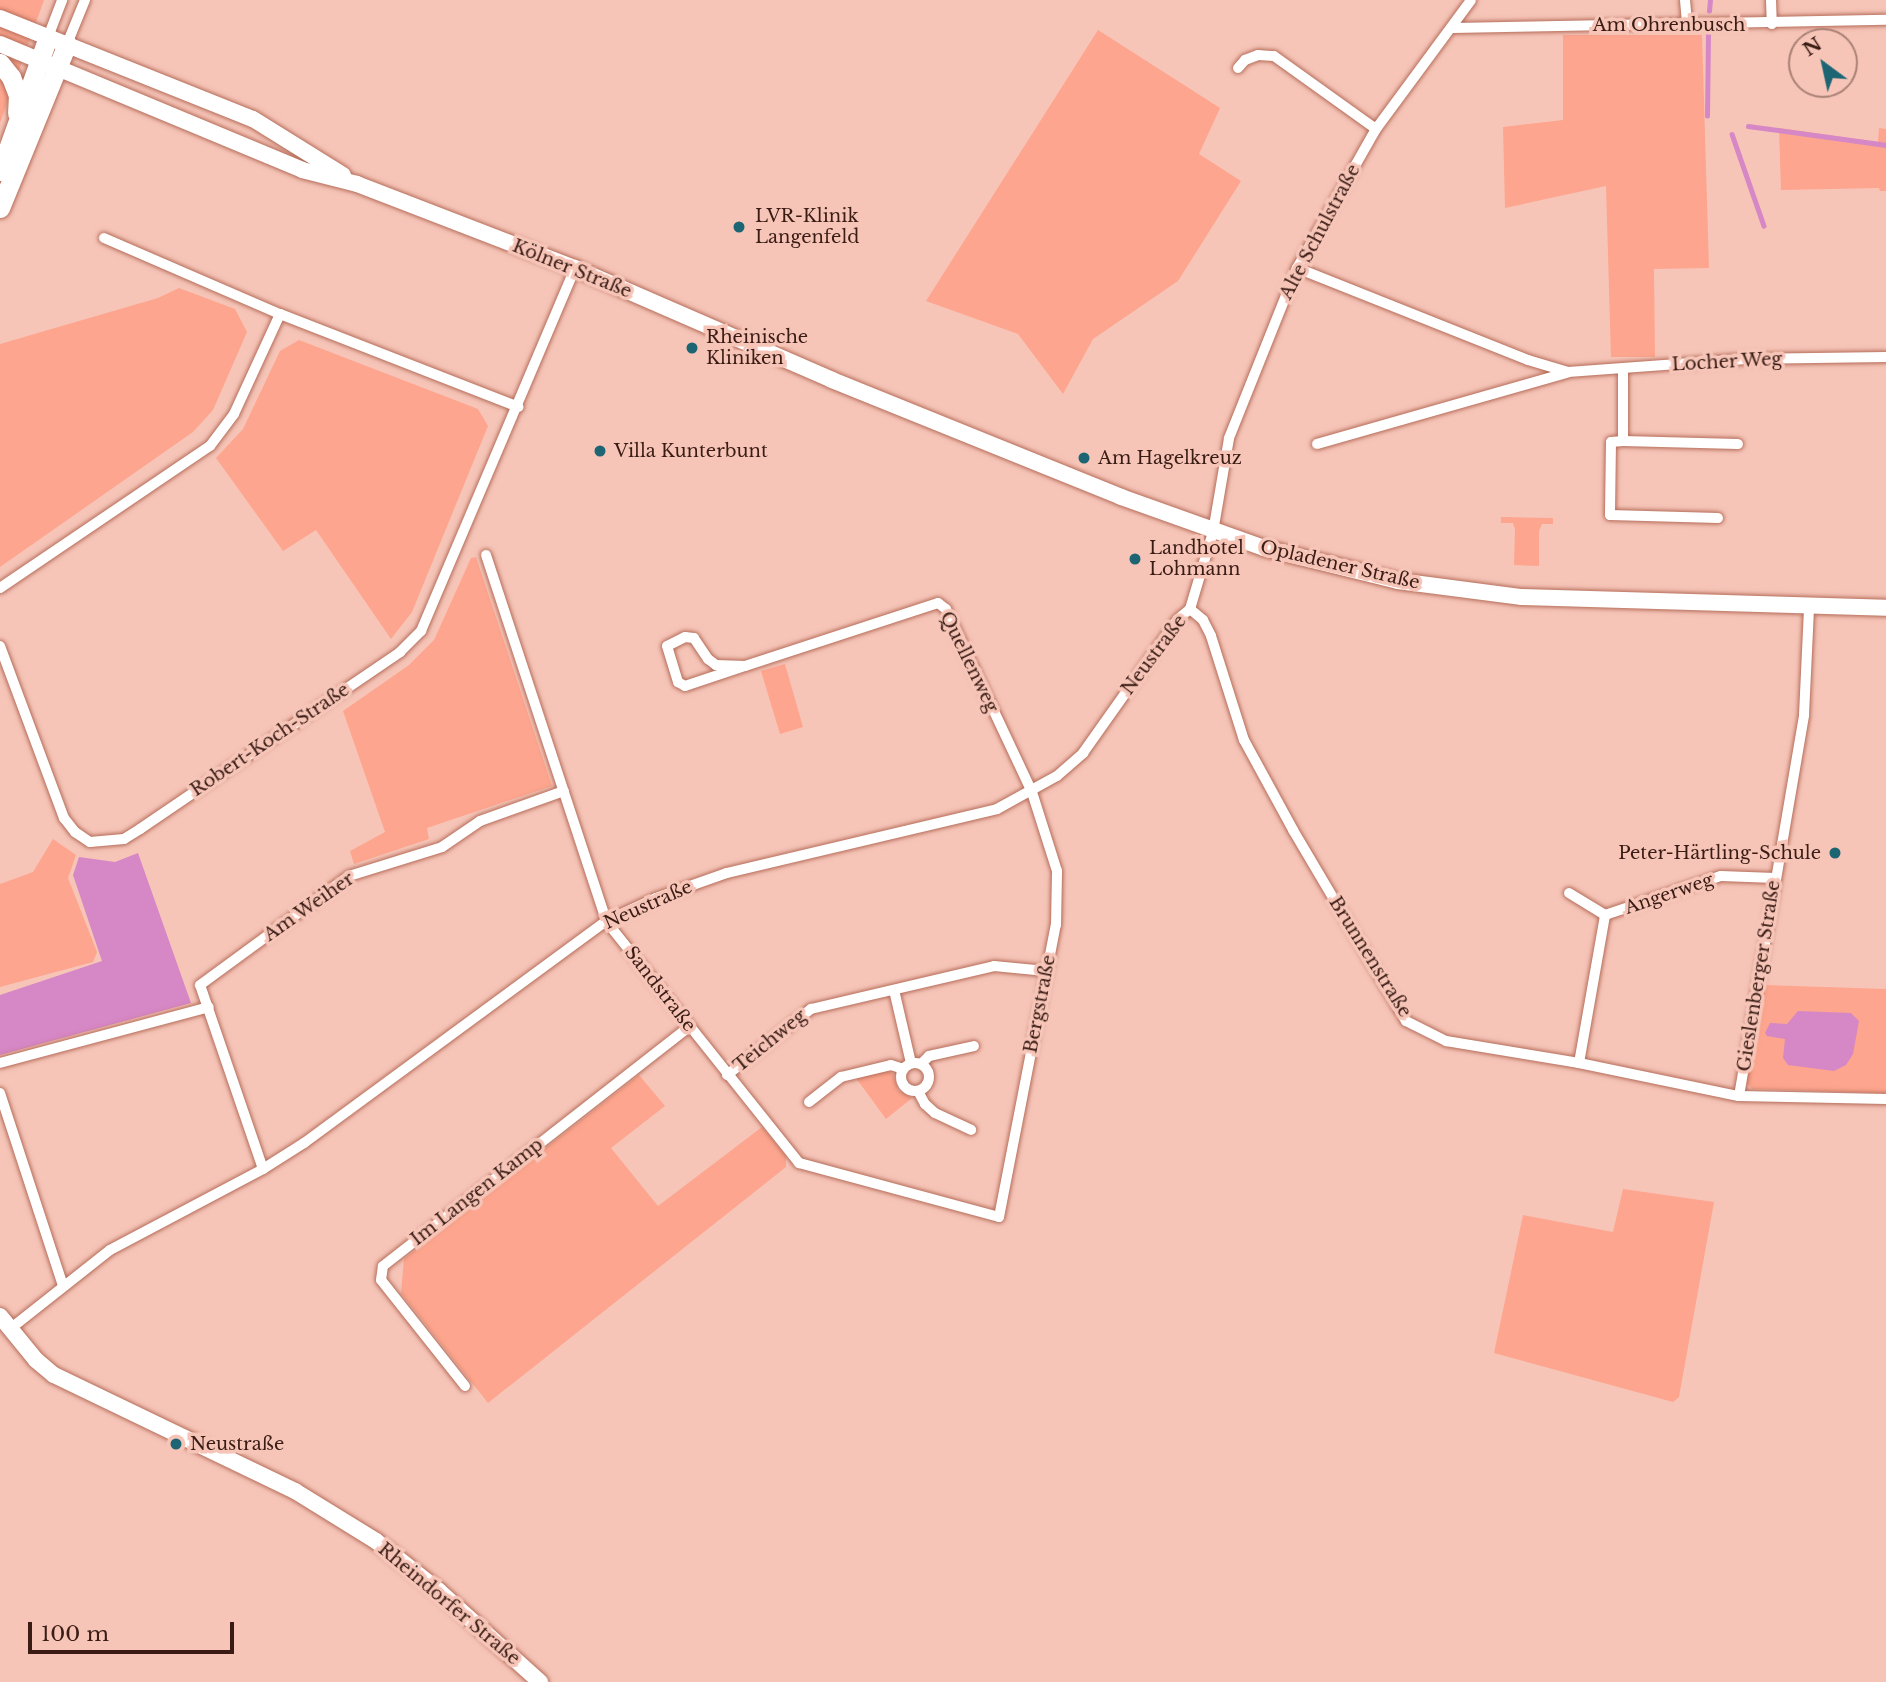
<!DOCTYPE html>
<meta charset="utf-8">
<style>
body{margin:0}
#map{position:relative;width:1886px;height:1682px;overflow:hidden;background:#f6c5b8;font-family:"Libre Baskerville",serif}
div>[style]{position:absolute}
.green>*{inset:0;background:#fda58e}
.water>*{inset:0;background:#d687c5}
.stream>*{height:4.5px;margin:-2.25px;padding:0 2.25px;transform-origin:2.25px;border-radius:2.25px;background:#d687c5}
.roads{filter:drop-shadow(0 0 2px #b66d5a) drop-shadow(0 0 2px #b66d5a)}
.minor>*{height:10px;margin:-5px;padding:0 5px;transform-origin:5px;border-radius:5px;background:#fff}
.minor>.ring{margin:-5px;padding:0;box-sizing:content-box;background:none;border:10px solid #fff;border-radius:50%}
.secondary>*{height:16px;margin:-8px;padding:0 8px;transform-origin:8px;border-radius:8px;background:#fff}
.motorway>*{height:19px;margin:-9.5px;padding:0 9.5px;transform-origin:9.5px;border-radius:9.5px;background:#fff}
.dots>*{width:19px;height:19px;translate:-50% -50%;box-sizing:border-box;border:4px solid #f6c5b8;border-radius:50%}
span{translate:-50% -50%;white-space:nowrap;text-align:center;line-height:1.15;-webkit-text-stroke:7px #f6c5b8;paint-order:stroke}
.street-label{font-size:18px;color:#3a1c14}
.poi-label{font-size:18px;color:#3a1c14}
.left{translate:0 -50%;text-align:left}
.right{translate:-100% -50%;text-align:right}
.north{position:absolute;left:1788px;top:28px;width:70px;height:70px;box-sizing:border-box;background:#f6c5b8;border:2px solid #ab8176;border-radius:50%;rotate:327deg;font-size:19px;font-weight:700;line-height:28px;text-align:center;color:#3a1c14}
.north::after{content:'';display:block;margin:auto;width:24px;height:32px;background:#1e6574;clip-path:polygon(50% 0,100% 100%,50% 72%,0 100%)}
.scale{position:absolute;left:28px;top:1622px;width:206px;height:32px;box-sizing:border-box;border:4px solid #3a1c14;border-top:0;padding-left:9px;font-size:21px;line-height:24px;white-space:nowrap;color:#3a1c14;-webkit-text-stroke:5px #f6c5b8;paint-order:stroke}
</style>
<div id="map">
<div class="green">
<div style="clip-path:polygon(0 0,44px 0,0 123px)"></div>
<div style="clip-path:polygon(1098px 30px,1220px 108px,1199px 154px,1241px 181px,1178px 281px,1093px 339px,1063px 394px,1018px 334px,926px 301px)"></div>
<div style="clip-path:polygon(1563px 35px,1702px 35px,1709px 268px,1654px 269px,1655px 357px,1611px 357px,1606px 186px,1505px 208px,1503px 127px,1563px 120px)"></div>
<div style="clip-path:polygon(1779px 128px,1878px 142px,1879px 128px,1886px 129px,1886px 191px,1880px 191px,1879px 188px,1781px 190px)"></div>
<div style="clip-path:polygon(179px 288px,235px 309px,247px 332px,213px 410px,193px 432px,0 567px,0 344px,158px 298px)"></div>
<div style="clip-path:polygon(299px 340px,478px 409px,488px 426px,412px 612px,391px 639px,316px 530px,283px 551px,216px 458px,243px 429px,280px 351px)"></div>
<div style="clip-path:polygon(1501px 517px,1553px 518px,1553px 524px,1542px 524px,1539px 531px,1539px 566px,1514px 565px,1515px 530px,1513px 523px,1501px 523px)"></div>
<div style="clip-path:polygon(476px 557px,552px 786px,427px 828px,429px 839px,354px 864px,350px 851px,385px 832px,343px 711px,409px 665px,434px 640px,471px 558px)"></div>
<div style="clip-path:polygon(785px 664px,803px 727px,780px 734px,761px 671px)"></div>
<div style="clip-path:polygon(53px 839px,76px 855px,68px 878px,97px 952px,93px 962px,0 987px,0 884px,33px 872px)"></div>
<div style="clip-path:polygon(1764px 985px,1886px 989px,1886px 1093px,1752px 1089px,1746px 1082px)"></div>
<div style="clip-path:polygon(888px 1071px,893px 1074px,898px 1090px,912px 1098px,886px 1119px,856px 1078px)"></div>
<div style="clip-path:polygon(639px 1075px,665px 1106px,611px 1148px,658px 1206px,762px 1127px,786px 1156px,786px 1167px,488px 1403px,401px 1293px,404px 1259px)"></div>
<div style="clip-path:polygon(1623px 1189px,1714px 1202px,1679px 1397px,1673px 1402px,1494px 1353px,1523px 1215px,1613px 1232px)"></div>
</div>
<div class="water">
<div style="clip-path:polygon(138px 853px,191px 1003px,0 1055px,0 995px,102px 961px,73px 875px,79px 857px,115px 862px)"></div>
<div style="clip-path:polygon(1798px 1011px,1851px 1013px,1859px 1021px,1853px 1054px,1846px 1065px,1834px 1071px,1788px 1065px,1783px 1058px,1785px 1039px,1767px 1036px,1765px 1033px,1770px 1023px,1787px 1024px)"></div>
</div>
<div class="stream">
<div style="left:1709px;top:11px;width:11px;rotate:-85deg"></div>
<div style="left:1707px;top:116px;width:85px;rotate:-89.3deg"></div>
<div style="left:1748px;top:126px;width:139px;rotate:7.8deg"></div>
<div style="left:1732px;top:134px;width:97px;rotate:70.8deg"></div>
</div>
<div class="roads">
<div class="minor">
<div style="left:1685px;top:0;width:23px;rotate:85deg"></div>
<div style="left:1771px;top:0;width:24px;rotate:88deg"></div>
<div style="left:1453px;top:28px;width:433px;rotate:-1.1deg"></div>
<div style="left:48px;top:37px;width:40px;rotate:-69deg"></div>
<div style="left:67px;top:44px;width:48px;rotate:-67.8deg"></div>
<div style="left:1238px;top:68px;width:11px;rotate:-49deg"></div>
<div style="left:1245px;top:60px;width:14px;rotate:-21deg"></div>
<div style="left:1258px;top:55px;width:16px;rotate:4deg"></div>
<div style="left:1274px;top:56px;width:125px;rotate:35.6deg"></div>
<div style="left:104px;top:238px;width:192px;rotate:23.4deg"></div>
<div style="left:1297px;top:268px;width:249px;rotate:21.7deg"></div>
<div style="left:1528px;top:360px;width:42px;rotate:16.7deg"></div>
<div style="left:1568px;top:372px;width:175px;rotate:-4.2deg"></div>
<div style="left:1743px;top:359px;width:143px;rotate:-0.8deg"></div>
<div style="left:1623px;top:368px;width:73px;rotate:90deg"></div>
<div style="left:1623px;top:441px;width:115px;rotate:1.5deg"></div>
<div style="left:1623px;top:441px;width:12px;rotate:175deg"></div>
<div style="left:1611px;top:442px;width:73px;rotate:90.8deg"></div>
<div style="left:1610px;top:515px;width:108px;rotate:1.6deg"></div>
<div style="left:1317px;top:444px;width:260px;rotate:-15.9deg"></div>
<div style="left:486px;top:555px;width:385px;rotate:71.8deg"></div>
<div style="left:606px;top:921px;width:310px;rotate:51.4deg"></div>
<div style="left:799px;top:1163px;width:207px;rotate:15.1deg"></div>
<div style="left:999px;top:1217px;width:298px;rotate:-79deg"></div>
<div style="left:1056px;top:925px;width:54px;rotate:-88.9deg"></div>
<div style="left:1057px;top:871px;width:83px;rotate:-107.6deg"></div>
<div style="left:1032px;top:792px;width:202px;rotate:-115.2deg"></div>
<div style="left:946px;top:609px;width:10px;rotate:-143deg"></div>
<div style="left:938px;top:603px;width:203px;rotate:161.9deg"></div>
<div style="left:745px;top:666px;width:29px;rotate:-178deg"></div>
<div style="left:716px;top:665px;width:10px;rotate:-143deg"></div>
<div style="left:708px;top:659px;width:25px;rotate:-124deg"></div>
<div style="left:694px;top:638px;width:9px;rotate:-174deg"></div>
<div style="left:685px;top:637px;width:20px;rotate:153deg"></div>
<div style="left:667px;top:646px;width:38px;rotate:73deg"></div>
<div style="left:678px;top:682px;width:8px;rotate:30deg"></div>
<div style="left:685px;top:686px;width:63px;rotate:-18.4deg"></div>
<div style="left:0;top:588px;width:254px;rotate:-34.1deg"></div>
<div style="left:210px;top:446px;width:40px;rotate:-53deg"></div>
<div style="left:234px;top:414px;width:110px;rotate:-65.3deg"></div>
<div style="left:280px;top:314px;width:256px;rotate:21.3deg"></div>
<div style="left:1190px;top:609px;width:17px;rotate:40deg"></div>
<div style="left:1203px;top:620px;width:18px;rotate:63deg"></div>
<div style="left:1211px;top:636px;width:109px;rotate:72.4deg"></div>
<div style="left:1244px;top:740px;width:102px;rotate:61.4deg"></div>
<div style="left:1293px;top:830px;width:222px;rotate:59.4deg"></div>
<div style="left:1406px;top:1021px;width:45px;rotate:26.6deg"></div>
<div style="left:1446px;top:1041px;width:135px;rotate:9.4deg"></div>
<div style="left:1579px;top:1063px;width:163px;rotate:11.7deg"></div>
<div style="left:1739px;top:1096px;width:147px;rotate:1.2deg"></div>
<div style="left:0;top:646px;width:184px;rotate:69.6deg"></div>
<div style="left:64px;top:818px;width:18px;rotate:52deg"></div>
<div style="left:75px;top:832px;width:18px;rotate:34deg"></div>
<div style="left:90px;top:842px;width:34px;rotate:-5deg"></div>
<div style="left:124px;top:839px;width:19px;rotate:-32deg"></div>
<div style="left:140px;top:829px;width:315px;rotate:-34.2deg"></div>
<div style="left:400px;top:652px;width:30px;rotate:-45deg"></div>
<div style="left:421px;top:631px;width:394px;rotate:-67deg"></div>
<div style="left:1569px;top:893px;width:42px;rotate:31.4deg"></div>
<div style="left:1605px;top:915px;width:122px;rotate:-18.6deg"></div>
<div style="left:1721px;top:876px;width:54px;rotate:2.1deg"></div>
<div style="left:894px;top:990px;width:75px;rotate:76.9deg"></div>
<div class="ring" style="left:901px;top:1063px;width:18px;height:18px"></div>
<div style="left:0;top:1063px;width:216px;rotate:-15deg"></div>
<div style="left:1579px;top:1063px;width:150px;rotate:-80deg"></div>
<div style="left:921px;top:1064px;width:11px;rotate:-45deg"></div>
<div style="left:929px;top:1056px;width:46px;rotate:-12.5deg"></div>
<div style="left:727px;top:1075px;width:107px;rotate:-38.2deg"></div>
<div style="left:811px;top:1009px;width:188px;rotate:-13.2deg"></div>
<div style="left:994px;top:966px;width:52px;rotate:5.5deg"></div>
<div style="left:918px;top:1091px;width:15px;rotate:62deg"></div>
<div style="left:925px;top:1104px;width:13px;rotate:42deg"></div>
<div style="left:935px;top:1113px;width:40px;rotate:25deg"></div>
<div style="left:0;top:1093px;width:203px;rotate:71.9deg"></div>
<div style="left:1739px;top:1096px;width:387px;rotate:-80.3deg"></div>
<div style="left:1804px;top:715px;width:108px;rotate:-87.3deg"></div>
<div style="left:809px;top:1102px;width:41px;rotate:-38deg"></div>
<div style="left:841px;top:1077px;width:51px;rotate:-13.5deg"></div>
<div style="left:891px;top:1065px;width:13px;rotate:18deg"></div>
<div style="left:263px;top:1169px;width:194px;rotate:-108.9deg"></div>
<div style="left:200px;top:985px;width:185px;rotate:-36.2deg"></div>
<div style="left:349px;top:876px;width:97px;rotate:-17.3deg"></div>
<div style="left:442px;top:847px;width:46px;rotate:-34.4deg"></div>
<div style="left:480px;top:821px;width:89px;rotate:-19.7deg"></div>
<div style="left:10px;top:1329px;width:127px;rotate:-38.3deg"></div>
<div style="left:110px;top:1250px;width:173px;rotate:-27.9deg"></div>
<div style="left:263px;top:1169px;width:49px;rotate:-32.4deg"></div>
<div style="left:304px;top:1143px;width:375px;rotate:-36.3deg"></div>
<div style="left:606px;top:921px;width:55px;rotate:-24.7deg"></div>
<div style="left:656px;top:898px;width:75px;rotate:-19.4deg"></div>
<div style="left:727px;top:873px;width:277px;rotate:-13.3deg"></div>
<div style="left:997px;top:809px;width:68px;rotate:-28.8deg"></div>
<div style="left:1057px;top:776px;width:35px;rotate:-41deg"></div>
<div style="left:1083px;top:753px;width:164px;rotate:-54.7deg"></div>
<div style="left:1178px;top:619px;width:16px;rotate:-40deg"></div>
<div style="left:1190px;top:609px;width:80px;rotate:-73.4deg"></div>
<div style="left:1213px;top:532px;width:95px;rotate:-80.3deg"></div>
<div style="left:1229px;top:438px;width:183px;rotate:-68.2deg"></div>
<div style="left:1297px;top:268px;width:160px;rotate:-60.4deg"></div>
<div style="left:1376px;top:129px;width:160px;rotate:-53.6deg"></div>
<div style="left:465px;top:1386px;width:135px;rotate:-128.4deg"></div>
<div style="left:381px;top:1280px;width:14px;rotate:-82deg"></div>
<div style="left:383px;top:1266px;width:388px;rotate:-38deg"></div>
</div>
<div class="secondary">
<div style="left:0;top:18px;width:272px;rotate:21.8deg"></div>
<div style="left:253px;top:119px;width:106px;rotate:31.9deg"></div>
<div style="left:0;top:44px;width:327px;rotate:22.6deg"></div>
<div style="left:302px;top:170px;width:57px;rotate:14.3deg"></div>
<div style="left:357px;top:184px;width:234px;rotate:21.1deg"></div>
<div style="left:575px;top:268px;width:280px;rotate:23.5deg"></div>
<div style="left:832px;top:380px;width:312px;rotate:22deg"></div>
<div style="left:1121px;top:497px;width:152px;rotate:19.6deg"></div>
<div style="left:1264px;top:548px;width:138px;rotate:13.8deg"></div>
<div style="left:1398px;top:581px;width:125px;rotate:7.4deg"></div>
<div style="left:1522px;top:597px;width:364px;rotate:1.7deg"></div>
<div style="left:0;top:1316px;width:57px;rotate:50.7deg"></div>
<div style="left:36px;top:1360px;width:23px;rotate:40deg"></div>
<div style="left:54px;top:1375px;width:267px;rotate:25.7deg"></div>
<div style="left:295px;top:1491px;width:95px;rotate:31.7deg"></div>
<div style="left:376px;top:1541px;width:80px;rotate:38.4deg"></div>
<div style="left:439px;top:1591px;width:136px;rotate:42deg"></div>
</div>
<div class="motorway">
<div style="left:0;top:63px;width:18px;rotate:52deg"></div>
<div style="left:11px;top:77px;width:19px;rotate:69deg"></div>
<div style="left:18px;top:95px;width:18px;rotate:93deg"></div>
<div style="left:0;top:171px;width:142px;rotate:-70.3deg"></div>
<div style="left:0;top:208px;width:177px;rotate:-67.8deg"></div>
</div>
</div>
<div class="dots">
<div style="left:739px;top:227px;background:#1e6574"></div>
<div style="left:692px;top:348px;background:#1e6574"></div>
<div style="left:600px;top:451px;background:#1e6574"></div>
<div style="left:1084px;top:458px;background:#1e6574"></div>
<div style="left:1135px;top:559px;background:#1e6574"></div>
<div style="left:1835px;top:853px;background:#1e6574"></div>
<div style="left:176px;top:1444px;background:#1e6574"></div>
</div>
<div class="street-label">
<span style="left:1669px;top:25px">Am Ohrenbusch</span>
<span style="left:1320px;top:232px;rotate:-62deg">Alte Schulstraße</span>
<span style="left:572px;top:269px;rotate:22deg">Kölner Straße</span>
<span style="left:1727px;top:362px;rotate:-3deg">Locher Weg</span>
<span style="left:1340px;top:565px;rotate:13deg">Opladener Straße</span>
<span style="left:1154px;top:655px;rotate:-53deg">Neustraße</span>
<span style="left:969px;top:662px;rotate:64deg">Quellenweg</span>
<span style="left:270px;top:740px;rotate:-34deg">Robert-Koch-Straße</span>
<span style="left:1669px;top:894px;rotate:-19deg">Angerweg</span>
<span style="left:648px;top:905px;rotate:-24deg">Neustraße</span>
<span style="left:309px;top:907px;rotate:-35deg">Am Weiher</span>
<span style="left:1370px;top:957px;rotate:58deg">Brunnenstraße</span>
<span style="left:1759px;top:976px;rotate:-81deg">Gieslenberger Straße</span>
<span style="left:660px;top:989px;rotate:52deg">Sandstraße</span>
<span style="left:1040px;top:1004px;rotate:-79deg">Bergstraße</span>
<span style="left:770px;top:1041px;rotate:-39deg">Teichweg</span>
<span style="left:477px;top:1192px;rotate:-38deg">Im Langen Kamp</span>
<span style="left:449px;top:1604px;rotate:40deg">Rheindorfer Straße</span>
</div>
<div class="poi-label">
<span class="left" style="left:755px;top:227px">LVR-Klinik<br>Langenfeld</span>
<span class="left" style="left:706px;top:348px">Rheinische<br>Kliniken</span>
<span class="left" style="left:614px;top:451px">Villa Kunterbunt</span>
<span class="left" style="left:1098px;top:458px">Am Hagelkreuz</span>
<span class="left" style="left:1149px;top:559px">Landhotel<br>Lohmann</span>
<span class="right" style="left:1821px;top:853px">Peter-Härtling-Schule</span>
<span class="left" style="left:190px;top:1444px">Neustraße</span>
</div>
<div class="north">N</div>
<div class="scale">100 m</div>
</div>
